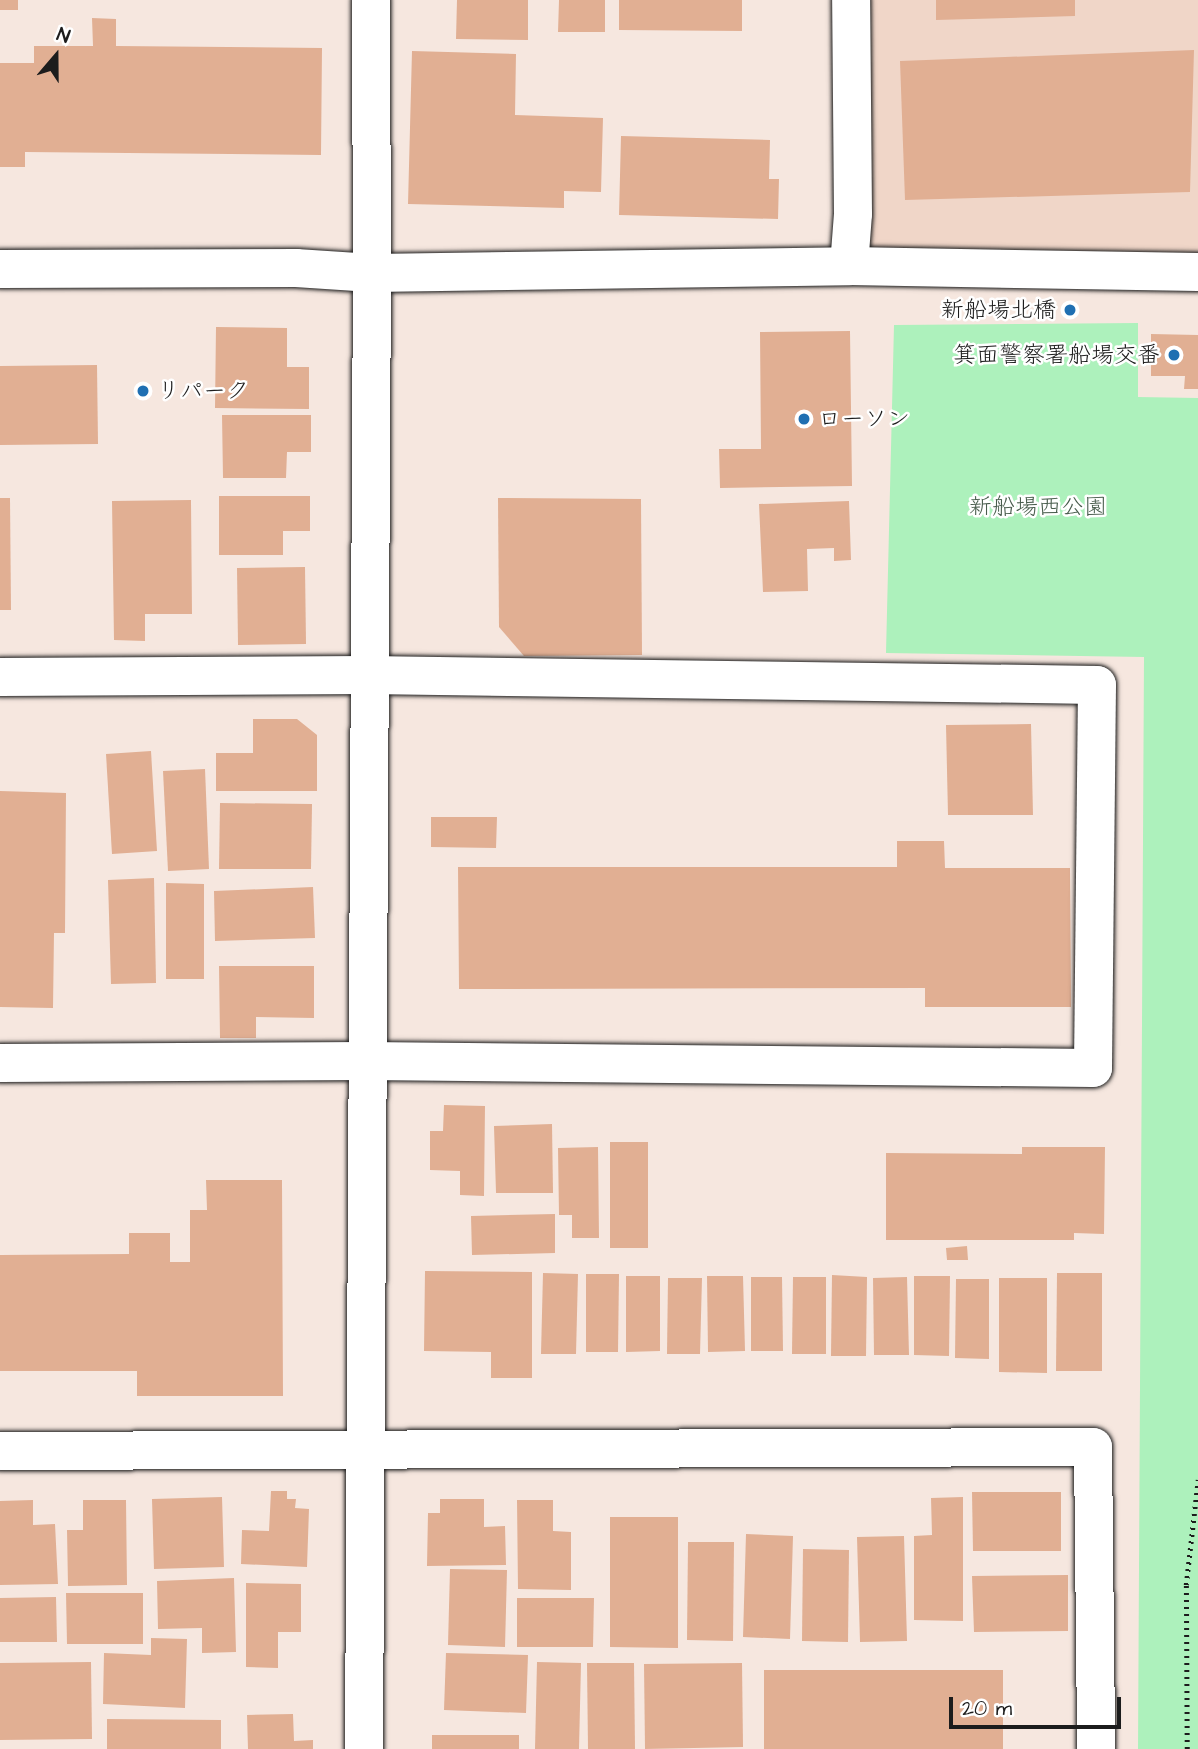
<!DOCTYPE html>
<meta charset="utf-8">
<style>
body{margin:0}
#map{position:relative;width:1198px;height:1749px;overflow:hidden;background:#f6e7df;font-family:"Architects Daughter","Klee One",sans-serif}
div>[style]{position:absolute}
.built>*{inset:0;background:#f0d6c8}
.green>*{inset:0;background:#adf1bc}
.building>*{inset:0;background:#e1af93}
.path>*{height:4.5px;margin-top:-2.25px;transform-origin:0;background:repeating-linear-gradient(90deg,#1c1c1c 0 2px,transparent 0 7px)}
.roads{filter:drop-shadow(0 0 2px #1c1c1c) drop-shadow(0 0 2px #1c1c1c)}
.street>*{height:38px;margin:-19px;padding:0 19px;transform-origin:19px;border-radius:19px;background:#fff}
.secondary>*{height:38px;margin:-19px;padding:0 19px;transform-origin:19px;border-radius:19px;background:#fff}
.dots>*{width:19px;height:19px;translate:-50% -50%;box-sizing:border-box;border:4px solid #fff;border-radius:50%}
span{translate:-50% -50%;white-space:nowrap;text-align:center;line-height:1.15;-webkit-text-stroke:5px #fff;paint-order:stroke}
.poi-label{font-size:23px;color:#1c1c1c}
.right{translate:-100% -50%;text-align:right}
.left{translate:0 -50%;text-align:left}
.park-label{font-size:23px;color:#485c4c}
.north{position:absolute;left:21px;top:21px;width:70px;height:70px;-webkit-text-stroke:5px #fff;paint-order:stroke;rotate:20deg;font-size:19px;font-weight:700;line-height:28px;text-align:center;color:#1c1c1c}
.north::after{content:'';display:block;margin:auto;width:24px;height:32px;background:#1c1c1c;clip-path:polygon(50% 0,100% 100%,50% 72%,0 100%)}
.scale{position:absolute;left:949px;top:1697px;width:172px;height:32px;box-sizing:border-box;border:4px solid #1c1c1c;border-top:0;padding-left:9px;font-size:21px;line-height:24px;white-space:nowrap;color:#1c1c1c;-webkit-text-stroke:5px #fff;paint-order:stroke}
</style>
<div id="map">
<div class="built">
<div style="clip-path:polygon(851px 0,1198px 0,1198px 272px,849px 266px)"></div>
</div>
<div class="green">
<div style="clip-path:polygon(1138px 323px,1138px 397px,1198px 398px,1198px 1749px,1138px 1749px,1144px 657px,886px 653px,894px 325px)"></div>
</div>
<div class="building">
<div style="clip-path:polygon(0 0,18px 0,18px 10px,0 10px)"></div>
<div style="clip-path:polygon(457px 0,528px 0,528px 40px,456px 39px)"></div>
<div style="clip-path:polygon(559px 0,605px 0,605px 32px,558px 32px)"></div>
<div style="clip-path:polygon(619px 0,742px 0,742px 31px,619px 30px)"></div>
<div style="clip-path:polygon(936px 0,1075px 0,1075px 16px,936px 20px)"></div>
<div style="clip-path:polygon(92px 18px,116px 19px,116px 46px,322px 48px,321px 155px,25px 152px,25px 167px,0 167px,0 63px,34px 63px,34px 46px,93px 46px)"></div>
<div style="clip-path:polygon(1194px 50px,1190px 192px,905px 200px,900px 61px)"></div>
<div style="clip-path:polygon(412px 51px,516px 54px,515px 115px,603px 118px,601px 192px,564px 191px,564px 208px,408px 204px)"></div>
<div style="clip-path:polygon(621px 136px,770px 140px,769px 179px,779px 179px,778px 219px,619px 215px)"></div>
<div style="clip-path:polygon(216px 327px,287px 328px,287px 367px,309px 367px,309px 409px,215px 408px)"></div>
<div style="clip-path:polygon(850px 331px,852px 486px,720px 488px,719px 449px,761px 449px,760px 332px)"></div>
<div style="clip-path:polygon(1151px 334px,1198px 335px,1198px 389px,1184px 389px,1185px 376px,1151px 376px)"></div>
<div style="clip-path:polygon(97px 365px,98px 444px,0 445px,0 366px)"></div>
<div style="clip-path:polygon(222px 415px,311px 415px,311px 452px,287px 452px,286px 478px,223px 478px)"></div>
<div style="clip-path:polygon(219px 496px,310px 496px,310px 531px,283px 531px,283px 555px,219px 555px)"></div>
<div style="clip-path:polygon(0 498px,10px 498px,11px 610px,0 610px)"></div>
<div style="clip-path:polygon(498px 498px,641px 499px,642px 655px,524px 656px,499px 627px)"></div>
<div style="clip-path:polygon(191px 500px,192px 614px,145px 614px,145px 641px,114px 640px,112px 501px)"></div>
<div style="clip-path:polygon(849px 501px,851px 560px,834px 561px,834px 548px,807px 549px,808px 591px,763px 592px,759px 504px)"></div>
<div style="clip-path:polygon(305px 567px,306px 644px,238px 645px,237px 568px)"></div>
<div style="clip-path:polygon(253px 719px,297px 719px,317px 735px,317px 791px,216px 791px,216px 753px,253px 753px)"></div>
<div style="clip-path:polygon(1031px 724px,1033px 815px,948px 815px,946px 725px)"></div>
<div style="clip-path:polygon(151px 751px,157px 851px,112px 854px,106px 754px)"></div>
<div style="clip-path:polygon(205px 769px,209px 869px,168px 871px,163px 771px)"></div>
<div style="clip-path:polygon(0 791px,66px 793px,65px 933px,54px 933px,53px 1008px,0 1007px)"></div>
<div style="clip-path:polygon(220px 803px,312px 804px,311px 869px,219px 869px)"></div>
<div style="clip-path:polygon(431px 817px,497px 817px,496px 848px,431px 847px)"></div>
<div style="clip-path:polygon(897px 841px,944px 841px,945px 868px,1070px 868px,1071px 1007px,925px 1007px,925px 988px,459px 989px,458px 867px,897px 867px)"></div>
<div style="clip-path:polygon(154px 878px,156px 983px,111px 984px,108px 880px)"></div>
<div style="clip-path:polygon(166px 883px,204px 884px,204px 979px,166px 979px)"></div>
<div style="clip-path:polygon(313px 887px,315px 938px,215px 941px,214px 891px)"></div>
<div style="clip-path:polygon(219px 966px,314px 966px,314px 1018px,256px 1017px,256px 1038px,220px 1038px)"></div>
<div style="clip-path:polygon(444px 1105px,485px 1106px,484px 1196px,460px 1195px,460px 1171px,430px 1170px,430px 1131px,443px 1131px)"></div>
<div style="clip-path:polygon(552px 1124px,553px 1193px,496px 1193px,494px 1126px)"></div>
<div style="clip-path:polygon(610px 1142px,648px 1142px,648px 1248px,610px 1248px)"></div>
<div style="clip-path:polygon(598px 1147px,599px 1238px,572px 1238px,572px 1215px,559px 1215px,558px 1148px)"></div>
<div style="clip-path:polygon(1022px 1147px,1105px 1147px,1104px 1234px,1074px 1233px,1074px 1240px,886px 1240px,886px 1153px,1022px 1154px)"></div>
<div style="clip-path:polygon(206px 1180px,282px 1180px,283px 1396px,137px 1396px,137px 1371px,0 1371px,0 1255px,129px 1254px,129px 1233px,170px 1233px,170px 1262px,190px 1262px,190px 1210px,207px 1210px)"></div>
<div style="clip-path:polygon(555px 1214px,555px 1253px,472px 1255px,471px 1216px)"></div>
<div style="clip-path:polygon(967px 1246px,968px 1260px,947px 1260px,946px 1248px)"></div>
<div style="clip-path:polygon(425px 1271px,532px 1272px,532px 1378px,491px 1378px,491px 1352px,424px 1351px)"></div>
<div style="clip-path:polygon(543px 1273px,578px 1274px,576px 1354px,541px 1354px)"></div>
<div style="clip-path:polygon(1057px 1273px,1102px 1273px,1102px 1371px,1056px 1371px)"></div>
<div style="clip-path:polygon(586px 1274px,619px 1274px,618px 1352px,586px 1352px)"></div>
<div style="clip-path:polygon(832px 1275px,867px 1277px,866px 1356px,831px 1356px)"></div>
<div style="clip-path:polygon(626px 1276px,660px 1276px,660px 1351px,626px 1352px)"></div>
<div style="clip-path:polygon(707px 1276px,743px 1276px,745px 1351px,708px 1352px)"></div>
<div style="clip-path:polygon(914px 1276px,950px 1276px,949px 1356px,914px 1355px)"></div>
<div style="clip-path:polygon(751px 1277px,782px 1277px,783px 1351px,751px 1351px)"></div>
<div style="clip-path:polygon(793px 1277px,826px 1277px,826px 1354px,792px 1354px)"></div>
<div style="clip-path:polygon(907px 1277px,909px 1355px,874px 1355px,873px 1278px)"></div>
<div style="clip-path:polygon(668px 1278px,702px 1278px,700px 1354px,667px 1354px)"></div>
<div style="clip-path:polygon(999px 1278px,1047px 1278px,1047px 1373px,999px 1372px)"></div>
<div style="clip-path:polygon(956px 1279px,989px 1279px,989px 1359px,955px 1358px)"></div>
<div style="clip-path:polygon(271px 1491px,287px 1491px,287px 1499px,296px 1499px,295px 1508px,309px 1509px,307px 1567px,241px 1564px,242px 1530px,269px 1531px)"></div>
<div style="clip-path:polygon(972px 1492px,1061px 1492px,1061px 1551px,973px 1551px)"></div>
<div style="clip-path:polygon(222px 1497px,224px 1567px,154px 1569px,152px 1499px)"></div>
<div style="clip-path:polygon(963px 1497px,963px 1621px,914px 1620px,914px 1536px,932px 1535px,931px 1498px)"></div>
<div style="clip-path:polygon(440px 1499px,484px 1499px,484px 1527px,505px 1526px,506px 1565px,427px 1566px,428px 1513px,440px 1513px)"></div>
<div style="clip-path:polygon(33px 1500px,33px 1525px,55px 1524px,58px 1584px,0 1585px,0 1501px)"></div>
<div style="clip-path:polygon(83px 1500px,126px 1500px,127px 1585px,68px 1586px,67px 1530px,83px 1530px)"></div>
<div style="clip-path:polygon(517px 1500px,553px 1500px,553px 1531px,571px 1532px,571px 1590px,518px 1589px)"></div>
<div style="clip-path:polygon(610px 1517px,678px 1517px,678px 1648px,610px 1647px)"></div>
<div style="clip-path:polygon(746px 1534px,793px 1536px,790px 1639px,743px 1637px)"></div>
<div style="clip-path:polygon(904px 1536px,907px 1641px,860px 1642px,857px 1537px)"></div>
<div style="clip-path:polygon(688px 1542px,734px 1542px,733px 1641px,687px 1640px)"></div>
<div style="clip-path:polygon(803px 1549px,849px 1550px,848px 1642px,802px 1641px)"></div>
<div style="clip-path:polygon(450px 1569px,507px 1570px,505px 1647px,448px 1645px)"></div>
<div style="clip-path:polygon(1068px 1575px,1068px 1631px,974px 1632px,972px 1576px)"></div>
<div style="clip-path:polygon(234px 1578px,236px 1652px,202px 1653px,202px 1628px,158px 1629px,157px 1581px)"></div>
<div style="clip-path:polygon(246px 1583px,301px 1584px,301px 1632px,278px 1632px,278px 1668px,246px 1667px)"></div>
<div style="clip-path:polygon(66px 1593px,143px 1593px,143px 1644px,67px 1644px)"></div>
<div style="clip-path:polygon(56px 1597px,57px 1642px,0 1642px,0 1598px)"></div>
<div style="clip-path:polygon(517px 1598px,594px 1598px,593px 1647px,517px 1647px)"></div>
<div style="clip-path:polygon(151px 1638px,187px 1639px,185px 1708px,103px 1704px,104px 1653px,151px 1655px)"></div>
<div style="clip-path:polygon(446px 1653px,528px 1655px,526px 1713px,444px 1710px)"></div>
<div style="clip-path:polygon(91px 1662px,92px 1739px,0 1740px,0 1663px)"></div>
<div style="clip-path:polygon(537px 1662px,581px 1663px,579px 1749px,535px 1749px)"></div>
<div style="clip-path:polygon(587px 1663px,634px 1663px,635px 1749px,588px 1749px)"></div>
<div style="clip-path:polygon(742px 1663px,743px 1747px,645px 1749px,644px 1664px)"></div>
<div style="clip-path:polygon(764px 1670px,1003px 1670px,1003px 1749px,764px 1749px)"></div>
<div style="clip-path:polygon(293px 1714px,294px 1741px,313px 1740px,313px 1749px,248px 1749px,247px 1715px)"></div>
<div style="clip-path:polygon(107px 1719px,221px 1720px,221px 1749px,107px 1749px)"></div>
<div style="clip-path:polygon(432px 1735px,519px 1735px,519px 1749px,432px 1749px)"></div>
</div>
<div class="path">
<div style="left:1187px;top:1749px;width:164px;rotate:-90.3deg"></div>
<div style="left:1186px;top:1585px;width:106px;rotate:-83.5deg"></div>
</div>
<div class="roads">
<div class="street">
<div style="left:371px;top:0;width:273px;rotate:89.8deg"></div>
<div style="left:849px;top:266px;width:52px;rotate:-85.6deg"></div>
<div style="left:853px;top:214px;width:214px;rotate:-90.5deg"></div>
<div style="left:0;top:677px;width:367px;rotate:-0.3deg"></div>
<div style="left:367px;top:675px;width:730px;rotate:0.78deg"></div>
<div style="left:1097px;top:685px;width:383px;rotate:90.6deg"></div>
<div style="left:1093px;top:1068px;width:728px;rotate:-179.45deg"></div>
<div style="left:365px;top:1061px;width:365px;rotate:179.7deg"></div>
<div style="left:0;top:1451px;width:1093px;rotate:-0.21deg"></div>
<div style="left:1093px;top:1447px;width:302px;rotate:89.4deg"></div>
</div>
<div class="secondary">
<div style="left:0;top:269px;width:296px;rotate:-0.2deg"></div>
<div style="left:296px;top:268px;width:76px;rotate:3.8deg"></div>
<div style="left:372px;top:273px;width:477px;rotate:-0.8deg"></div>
<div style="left:849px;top:266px;width:349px;rotate:1deg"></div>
<div style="left:364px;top:1749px;width:1476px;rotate:-89.69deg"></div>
</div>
</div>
<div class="dots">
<div style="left:1070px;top:310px;background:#1f6fb2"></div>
<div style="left:1174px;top:355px;background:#1f6fb2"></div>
<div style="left:143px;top:391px;background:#1f6fb2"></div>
<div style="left:804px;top:419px;background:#1f6fb2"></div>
</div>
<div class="poi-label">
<span class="right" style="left:1056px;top:310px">新船場北橋</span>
<span class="right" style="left:1160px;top:355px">箕面警察署船場交番</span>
<span class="left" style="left:157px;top:391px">リパーク</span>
<span class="left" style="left:818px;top:419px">ローソン</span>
</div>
<div class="park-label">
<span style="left:1038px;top:507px">新船場西公園</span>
</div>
<div class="north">N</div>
<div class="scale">20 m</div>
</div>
